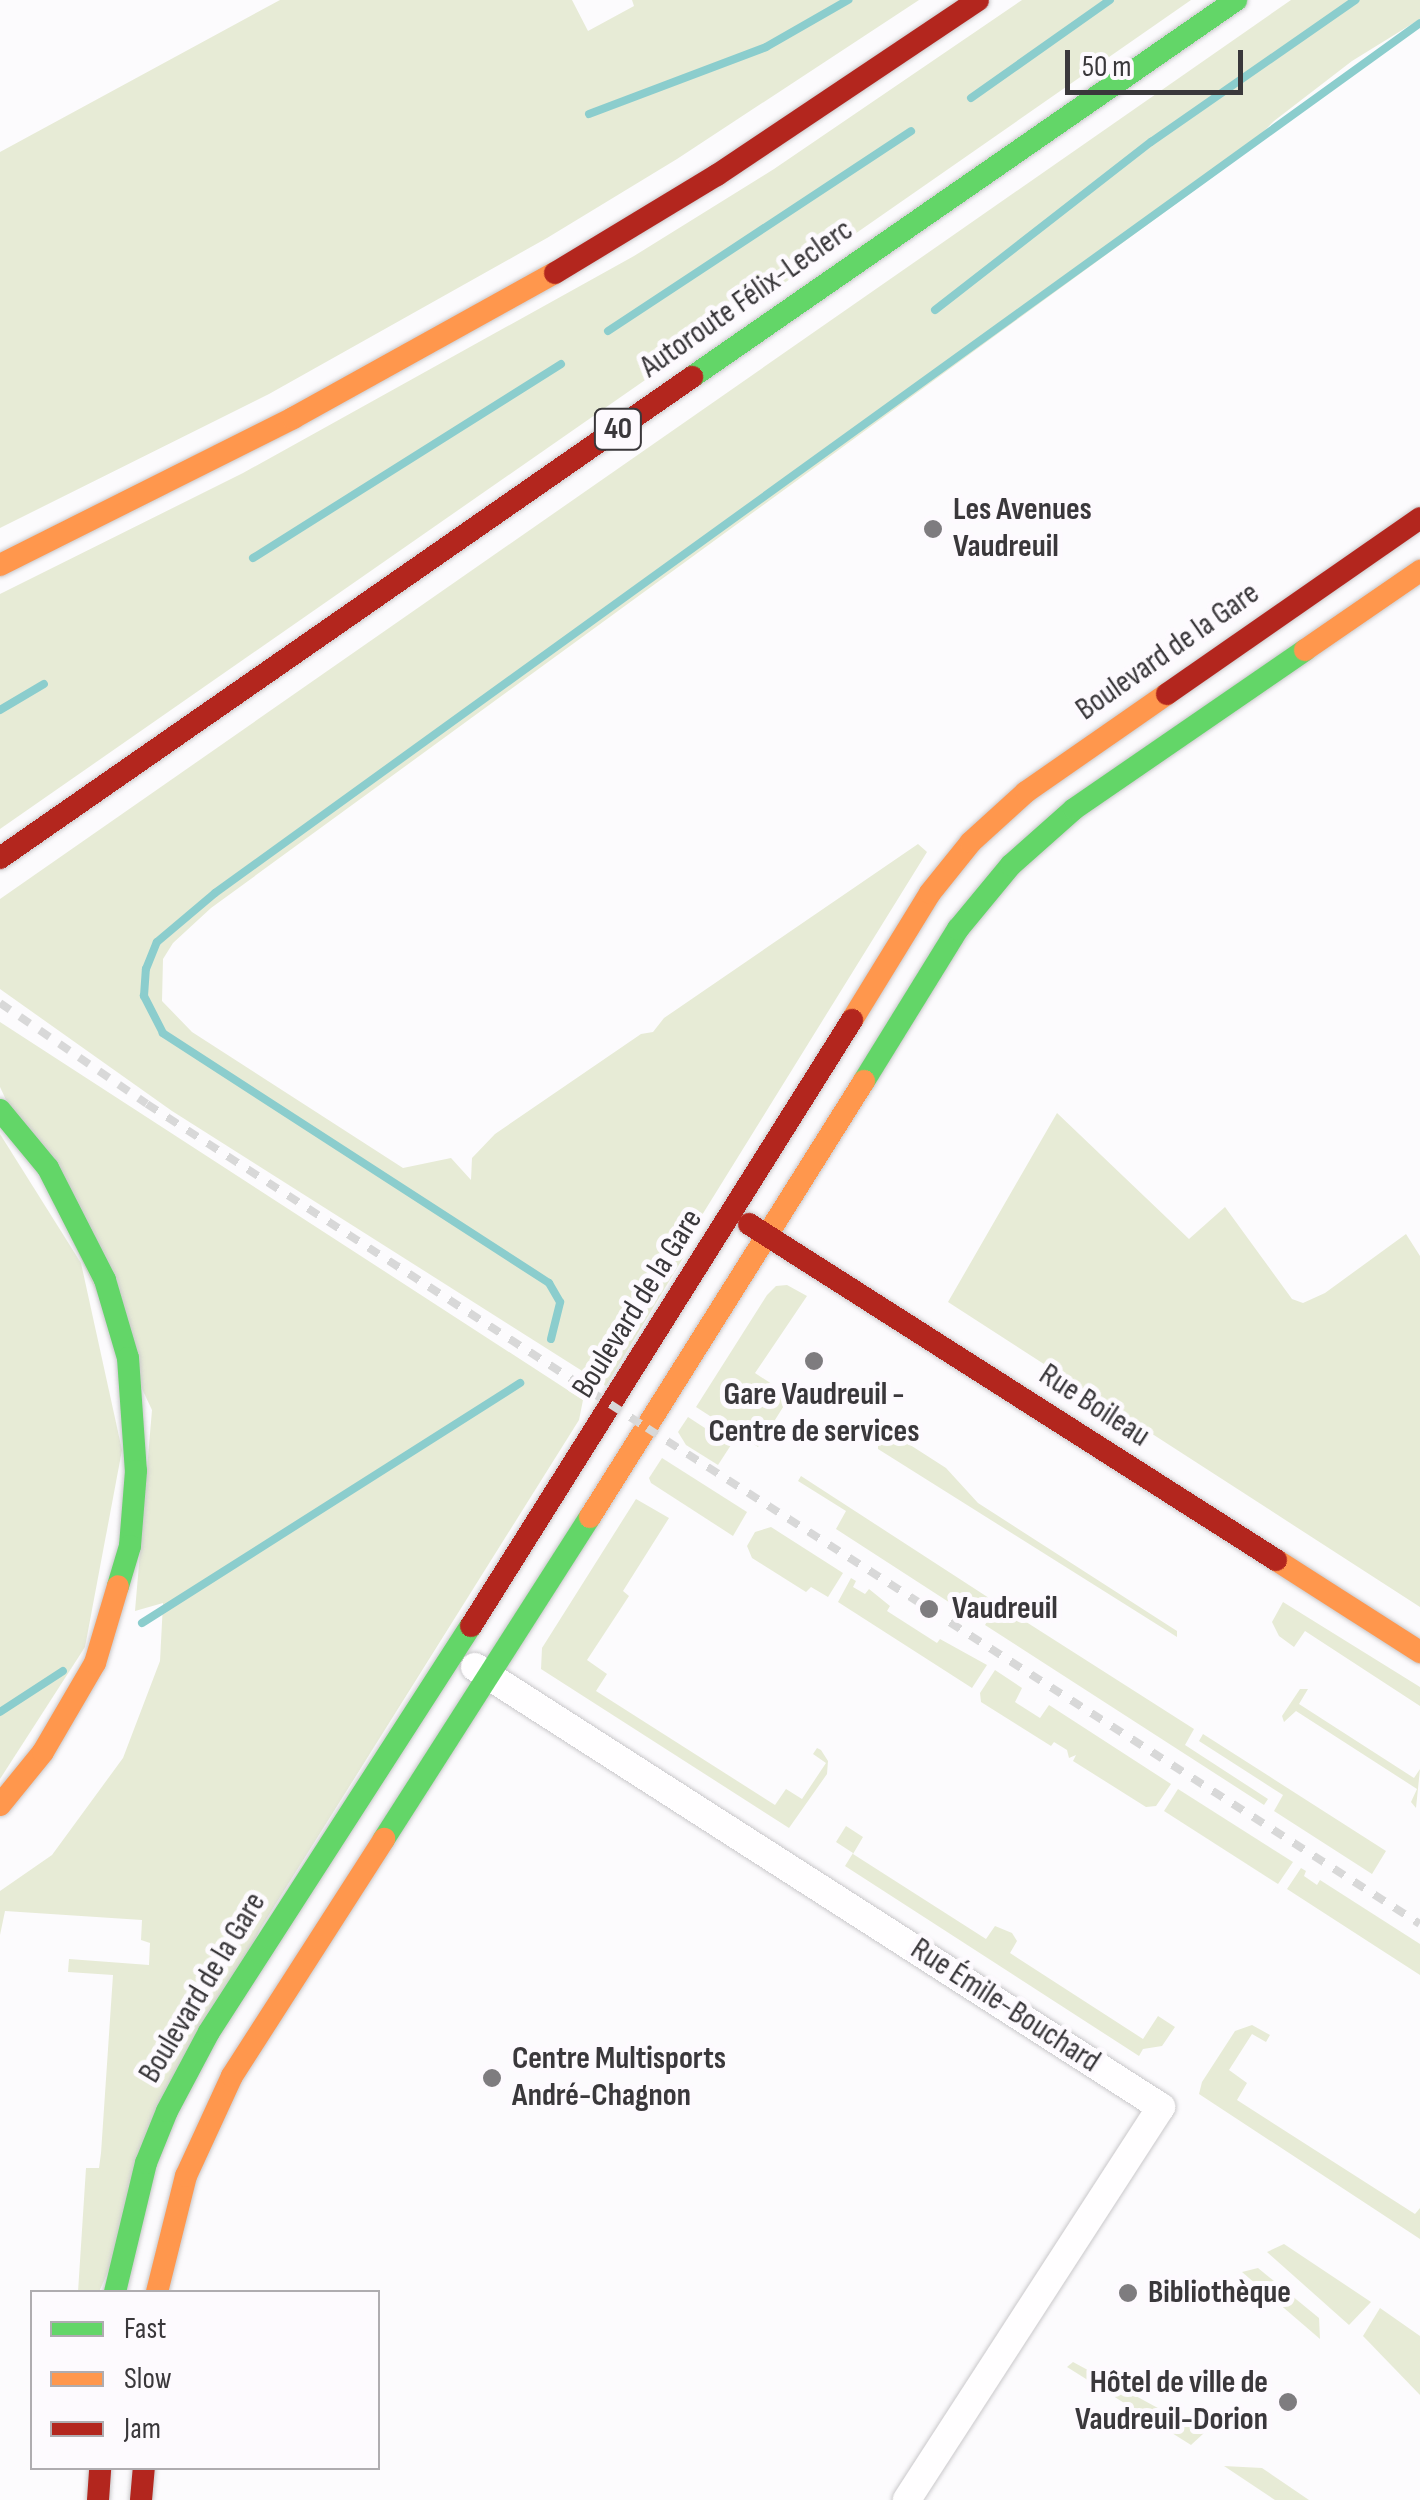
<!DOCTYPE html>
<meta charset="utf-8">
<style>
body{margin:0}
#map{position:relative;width:1420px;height:2500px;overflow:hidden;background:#fcfbfd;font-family:"Sofia Sans Condensed",sans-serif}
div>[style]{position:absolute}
.green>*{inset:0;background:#e7ebd6}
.stream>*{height:8px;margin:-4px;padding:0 4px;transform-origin:4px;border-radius:4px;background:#8bcdcd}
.roads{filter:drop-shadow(0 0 2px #c9c8ca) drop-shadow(0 0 2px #c9c8ca)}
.street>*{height:28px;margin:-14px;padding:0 14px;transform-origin:14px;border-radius:14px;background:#fffeff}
.fast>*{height:22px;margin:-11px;padding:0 11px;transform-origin:11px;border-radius:11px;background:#63d668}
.slow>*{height:22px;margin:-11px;padding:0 11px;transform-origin:11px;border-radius:11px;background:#ff974d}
.jam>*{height:22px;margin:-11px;padding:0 11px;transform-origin:11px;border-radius:11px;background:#b3261e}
.rail>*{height:8px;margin-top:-4px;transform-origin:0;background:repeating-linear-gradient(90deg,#d8d8d8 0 12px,transparent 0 24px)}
.dots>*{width:28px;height:28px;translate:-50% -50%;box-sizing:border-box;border:5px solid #fdfafe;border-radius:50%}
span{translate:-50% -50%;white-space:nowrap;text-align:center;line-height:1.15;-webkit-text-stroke:10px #fdfafe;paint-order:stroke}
.shield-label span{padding:2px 8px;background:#fdfafe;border:2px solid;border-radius:8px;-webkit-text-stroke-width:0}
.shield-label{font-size:30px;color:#3a383b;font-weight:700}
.street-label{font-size:32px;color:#3a383b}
.poi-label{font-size:32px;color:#3a383b;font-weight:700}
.left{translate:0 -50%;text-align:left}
.right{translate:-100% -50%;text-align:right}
.legend{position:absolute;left:30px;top:2290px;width:350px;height:180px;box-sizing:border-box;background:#fdfafe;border:2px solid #afacb0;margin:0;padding:12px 18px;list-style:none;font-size:30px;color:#3a383b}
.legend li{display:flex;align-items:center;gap:20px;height:50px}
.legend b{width:50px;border:2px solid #afacb0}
.scale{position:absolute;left:1065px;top:50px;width:178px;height:45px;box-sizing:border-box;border:5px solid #3a383b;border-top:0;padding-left:12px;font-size:30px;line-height:35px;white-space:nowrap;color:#3a383b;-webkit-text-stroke:8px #fdfafe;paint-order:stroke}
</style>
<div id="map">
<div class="green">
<div style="clip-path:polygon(280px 0,572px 0,588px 31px,634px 6px,632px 0,919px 0,677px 159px,547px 238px,269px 394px,0 528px,0 152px)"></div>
<div style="clip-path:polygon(1022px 0,1191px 0,0 829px,0 594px,243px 473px,634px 256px,774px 169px)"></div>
<div style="clip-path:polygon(1291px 0,1420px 0,1420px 19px,1352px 61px,1274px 121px,1236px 160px,211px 908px,173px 943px,163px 959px,162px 1001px,192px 1032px,403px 1168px,451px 1158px,471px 1180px,472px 1158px,495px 1134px,641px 1034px,653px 1032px,664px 1018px,918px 844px,927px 852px,689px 1236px,683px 1258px,606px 1386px,172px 1111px,0 989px,0 899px)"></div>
<div style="clip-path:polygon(0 1022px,583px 1400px,579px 1420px,260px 1929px,99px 2292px,78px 2292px,86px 2168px,99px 2168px,101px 2153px,113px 1975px,68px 1972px,69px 1959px,149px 1965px,150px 1943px,141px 1940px,142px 1920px,5px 1911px,0 1935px,0 1891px,52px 1855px,123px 1758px,160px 1661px,163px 1603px,135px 1611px,152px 1410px,0 1087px)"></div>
<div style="clip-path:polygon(1057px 1113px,1189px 1239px,1225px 1207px,1292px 1299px,1303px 1303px,1325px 1293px,1406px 1234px,1420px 1256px,1420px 1607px,948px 1302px)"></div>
<div style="clip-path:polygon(0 1134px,81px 1263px,122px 1450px,85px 1647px,0 1779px)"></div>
<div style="clip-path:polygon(787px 1285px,807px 1296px,755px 1373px,790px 1396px,758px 1447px,696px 1407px,767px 1295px,776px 1286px)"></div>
<div style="clip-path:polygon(688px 1417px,731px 1445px,718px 1465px,686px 1445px,678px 1432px)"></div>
<div style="clip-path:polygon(890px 1432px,946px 1468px,978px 1503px,1177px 1631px,1177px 1637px,878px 1449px,878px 1436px)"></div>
<div style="clip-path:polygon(662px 1458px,747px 1512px,733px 1536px,651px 1483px,649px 1478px)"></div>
<div style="clip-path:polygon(801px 1476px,989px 1598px,975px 1619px,836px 1529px,846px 1511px,798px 1481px)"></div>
<div style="clip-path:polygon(636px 1499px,669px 1518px,623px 1591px,629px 1596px,587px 1660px,607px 1674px,596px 1691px,775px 1805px,786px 1789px,802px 1799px,826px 1763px,813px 1754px,817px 1748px,821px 1750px,828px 1761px,827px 1774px,789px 1828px,541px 1669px,542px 1648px)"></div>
<div style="clip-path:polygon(771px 1527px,843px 1573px,828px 1597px,811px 1587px,806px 1592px,752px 1558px,747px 1546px,755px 1532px)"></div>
<div style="clip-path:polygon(851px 1578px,856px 1581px,853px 1587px,865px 1594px,869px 1589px,890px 1606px,887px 1611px,937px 1643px,940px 1639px,987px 1665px,972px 1688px,838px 1602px)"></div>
<div style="clip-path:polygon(1283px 1602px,1420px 1687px,1420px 1706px,1305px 1631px,1294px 1647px,1279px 1636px,1272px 1622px)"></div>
<div style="clip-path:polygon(998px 1604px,1194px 1729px,1185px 1745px,1268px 1799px,1264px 1805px,985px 1625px)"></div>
<div style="clip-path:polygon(995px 1670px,1022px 1688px,1015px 1702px,1040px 1718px,1049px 1705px,1171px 1784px,1156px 1806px,1146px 1807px,1073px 1761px,1076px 1755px,1069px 1758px,1067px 1750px,1054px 1742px,1051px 1746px,981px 1702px,980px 1693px)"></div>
<div style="clip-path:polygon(1300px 1689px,1308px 1689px,1299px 1704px,1414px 1778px,1420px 1769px,1416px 1808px,1411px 1802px,1417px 1789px,1296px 1711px,1284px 1722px,1282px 1716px)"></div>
<div style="clip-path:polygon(1203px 1734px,1386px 1851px,1372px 1874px,1274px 1811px,1283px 1795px,1199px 1741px)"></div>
<div style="clip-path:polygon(1178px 1789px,1293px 1862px,1278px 1884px,1164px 1811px)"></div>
<div style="clip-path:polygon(846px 1826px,863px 1837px,853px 1854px,986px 1939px,995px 1926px,1012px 1933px,1017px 1941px,1010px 1953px,1143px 2039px,1158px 2016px,1175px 2027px,1162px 2046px,1143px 2049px,1139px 2056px,845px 1866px,853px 1853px,836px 1842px)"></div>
<div style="clip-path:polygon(1301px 1868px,1306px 1871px,1304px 1876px,1317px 1885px,1320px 1880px,1420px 1944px,1420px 1975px,1287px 1889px)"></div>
<div style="clip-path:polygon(1252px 2025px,1270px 2035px,1266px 2042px,1252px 2034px,1229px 2070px,1247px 2083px,1237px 2100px,1415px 2214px,1420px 2208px,1420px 2239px,1199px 2094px,1202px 2082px,1235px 2031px)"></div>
<div style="clip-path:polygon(1284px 2244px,1371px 2302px,1349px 2325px,1267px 2252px)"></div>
<div style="clip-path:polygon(1258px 2268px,1319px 2318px,1320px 2339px,1242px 2272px)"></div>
<div style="clip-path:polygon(1380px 2308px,1420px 2336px,1420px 2395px,1363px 2336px)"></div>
<div style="clip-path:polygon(1073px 2362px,1204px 2433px,1191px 2445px,1067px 2367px)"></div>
<div style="clip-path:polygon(1224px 2466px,1262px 2468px,1309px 2500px,1275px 2500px)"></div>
</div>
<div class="stream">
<div style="left:971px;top:98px;width:170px;rotate:-35.2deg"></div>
<div style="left:589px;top:114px;width:189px;rotate:-20.7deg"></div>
<div style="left:766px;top:47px;width:95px;rotate:-29.8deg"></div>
<div style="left:935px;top:310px;width:274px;rotate:-37.9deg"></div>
<div style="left:1151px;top:142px;width:249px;rotate:-34.8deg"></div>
<div style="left:608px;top:331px;width:363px;rotate:-33.4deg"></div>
<div style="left:253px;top:558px;width:364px;rotate:-32.2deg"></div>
<div style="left:0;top:710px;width:51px;rotate:-30.6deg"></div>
<div style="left:551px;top:1339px;width:38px;rotate:-76deg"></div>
<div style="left:560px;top:1302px;width:22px;rotate:-120deg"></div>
<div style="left:549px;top:1283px;width:460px;rotate:-147.1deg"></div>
<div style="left:163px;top:1033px;width:42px;rotate:-117.2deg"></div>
<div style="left:144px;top:996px;width:27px;rotate:-86deg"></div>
<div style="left:146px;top:969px;width:29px;rotate:-68deg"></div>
<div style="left:157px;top:942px;width:76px;rotate:-40.2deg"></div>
<div style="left:215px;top:893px;width:1486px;rotate:-35.83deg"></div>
<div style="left:142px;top:1623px;width:448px;rotate:-32.4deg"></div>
<div style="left:0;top:1712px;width:75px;rotate:-33.1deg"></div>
</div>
<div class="roads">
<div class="street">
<div style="left:475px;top:1667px;width:815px;rotate:32.68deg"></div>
<div style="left:1161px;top:2107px;width:468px;rotate:122.9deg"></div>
</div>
<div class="fast">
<div style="left:692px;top:377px;width:662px;rotate:-34.72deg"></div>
<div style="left:864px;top:1081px;width:179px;rotate:-58.3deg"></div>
<div style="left:958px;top:929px;width:83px;rotate:-50.4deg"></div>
<div style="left:1011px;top:865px;width:84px;rotate:-41.6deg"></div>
<div style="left:1074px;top:809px;width:280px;rotate:-34.5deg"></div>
<div style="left:0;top:1110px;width:75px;rotate:50.4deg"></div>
<div style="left:48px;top:1168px;width:126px;rotate:63deg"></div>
<div style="left:105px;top:1280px;width:81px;rotate:73.6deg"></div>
<div style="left:128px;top:1358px;width:113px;rotate:86deg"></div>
<div style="left:136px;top:1471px;width:75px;rotate:94.6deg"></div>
<div style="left:130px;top:1546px;width:42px;rotate:106.7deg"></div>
<div style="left:384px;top:1839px;width:382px;rotate:-57.4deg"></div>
<div style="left:115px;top:2292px;width:133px;rotate:-76.5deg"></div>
<div style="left:146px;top:2163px;width:56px;rotate:-68deg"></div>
<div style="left:167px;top:2111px;width:89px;rotate:-62deg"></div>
<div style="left:209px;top:2032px;width:483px;rotate:-57.2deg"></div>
</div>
<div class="slow">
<div style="left:0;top:565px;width:328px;rotate:-26.6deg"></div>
<div style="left:293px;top:418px;width:299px;rotate:-29deg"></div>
<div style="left:1305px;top:650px;width:140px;rotate:-34.5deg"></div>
<div style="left:852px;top:1020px;width:149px;rotate:-58.4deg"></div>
<div style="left:930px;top:893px;width:65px;rotate:-51.2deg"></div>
<div style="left:971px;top:842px;width:74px;rotate:-42.3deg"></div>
<div style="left:1026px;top:792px;width:172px;rotate:-34.8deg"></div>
<div style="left:590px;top:1517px;width:515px;rotate:-57.85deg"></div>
<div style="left:1276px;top:1560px;width:171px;rotate:32.6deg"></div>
<div style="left:0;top:1805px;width:68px;rotate:-50.9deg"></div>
<div style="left:43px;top:1752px;width:103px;rotate:-59.7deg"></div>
<div style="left:95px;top:1663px;width:80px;rotate:-73.4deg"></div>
<div style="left:157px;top:2292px;width:120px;rotate:-76deg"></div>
<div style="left:186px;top:2176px;width:110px;rotate:-65.3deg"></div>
<div style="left:232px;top:2076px;width:282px;rotate:-57.3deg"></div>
</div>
<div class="jam">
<div style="left:555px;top:273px;width:189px;rotate:-31.2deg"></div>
<div style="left:717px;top:175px;width:314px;rotate:-33.8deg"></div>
<div style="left:1167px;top:694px;width:308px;rotate:-34.8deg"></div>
<div style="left:0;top:858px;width:843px;rotate:-34.8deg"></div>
<div style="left:749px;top:1224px;width:625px;rotate:32.52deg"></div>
<div style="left:471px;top:1626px;width:716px;rotate:-57.84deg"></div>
<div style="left:98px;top:2500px;width:32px;rotate:-86deg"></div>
<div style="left:141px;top:2500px;width:32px;rotate:-85deg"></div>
</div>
</div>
<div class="rail">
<div style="left:0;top:1003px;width:178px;rotate:34.5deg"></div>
<div style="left:147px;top:1104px;width:596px;rotate:32.94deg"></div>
<div style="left:647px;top:1428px;width:918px;rotate:32.69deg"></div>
</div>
<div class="dots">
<div style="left:933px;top:529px;background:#7e7c7f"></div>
<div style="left:814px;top:1361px;background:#7e7c7f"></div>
<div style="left:929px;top:1609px;background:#7e7c7f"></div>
<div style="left:492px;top:2078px;background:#7e7c7f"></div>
<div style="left:1128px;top:2293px;background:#7e7c7f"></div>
<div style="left:1288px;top:2402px;background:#7e7c7f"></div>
</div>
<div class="shield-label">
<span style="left:618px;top:429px">40</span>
</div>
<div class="street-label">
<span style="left:747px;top:299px;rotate:-35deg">Autoroute Félix-Leclerc</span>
<span style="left:1168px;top:652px;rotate:-35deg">Boulevard de la Gare</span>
<span style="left:638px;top:1304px;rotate:-58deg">Boulevard de la Gare</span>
<span style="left:1094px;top:1406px;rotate:33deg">Rue Boileau</span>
<span style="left:203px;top:1988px;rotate:-59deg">Boulevard de la Gare</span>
<span style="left:1005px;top:2006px;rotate:33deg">Rue Émile-Bouchard</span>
</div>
<div class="poi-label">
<span class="left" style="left:953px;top:529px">Les Avenues<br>Vaudreuil</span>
<span style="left:814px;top:1414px">Gare Vaudreuil -<br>Centre de services</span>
<span class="left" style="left:952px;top:1609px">Vaudreuil</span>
<span class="left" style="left:512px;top:2078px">Centre Multisports<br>André-Chagnon</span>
<span class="left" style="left:1148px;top:2293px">Bibliothèque</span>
<span class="right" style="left:1268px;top:2402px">Hôtel de ville de<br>Vaudreuil-Dorion</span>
</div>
<ul class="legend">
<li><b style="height:12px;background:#63d668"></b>Fast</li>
<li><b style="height:12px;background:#ff974d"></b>Slow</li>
<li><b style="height:12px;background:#b3261e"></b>Jam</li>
</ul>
<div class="scale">50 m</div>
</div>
